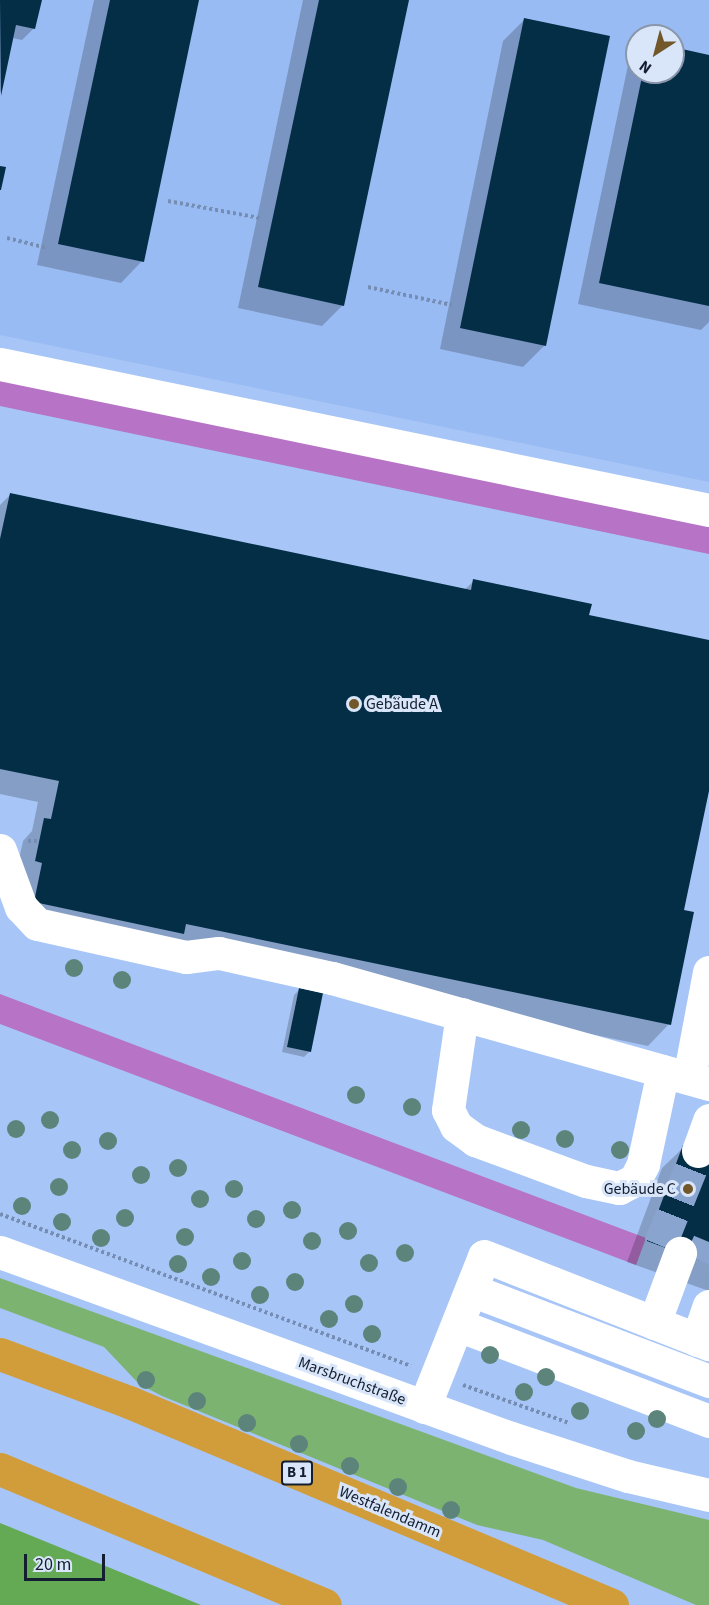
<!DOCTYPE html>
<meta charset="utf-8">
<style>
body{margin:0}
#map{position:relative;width:709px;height:1605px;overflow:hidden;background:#a7c6f7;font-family:"Source Sans 3",sans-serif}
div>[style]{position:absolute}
.built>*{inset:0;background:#99bbf3}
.green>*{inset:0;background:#7db371}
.forest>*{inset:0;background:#64aa54}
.water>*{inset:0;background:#b773c6}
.shadow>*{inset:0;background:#0003}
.building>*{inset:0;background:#042e46}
.minor-tunnel>*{height:33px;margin-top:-16.5px;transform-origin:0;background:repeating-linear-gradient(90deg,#89a4cf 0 33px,transparent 0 49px)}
.path>*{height:4px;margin-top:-2px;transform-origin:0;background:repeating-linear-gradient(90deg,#758db3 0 3px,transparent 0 6px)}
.minor>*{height:33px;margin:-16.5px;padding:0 16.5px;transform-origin:16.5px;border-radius:16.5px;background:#fff}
.highway>*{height:33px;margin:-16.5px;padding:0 16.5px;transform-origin:16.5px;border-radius:16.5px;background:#d19d3b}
.trees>*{width:18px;height:18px;margin:-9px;border-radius:50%;background:#5c847a}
.dots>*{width:16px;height:16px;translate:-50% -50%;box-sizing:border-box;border:3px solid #d9e6fa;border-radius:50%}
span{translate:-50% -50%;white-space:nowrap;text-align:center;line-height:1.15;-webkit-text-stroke:6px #d9e6fa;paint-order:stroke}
.shield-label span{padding:2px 4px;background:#d9e6fa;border:2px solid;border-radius:4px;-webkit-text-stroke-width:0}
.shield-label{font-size:15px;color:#131e30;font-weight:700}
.poi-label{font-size:16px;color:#131e30}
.left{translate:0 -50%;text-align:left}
.right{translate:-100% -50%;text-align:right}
.street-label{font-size:16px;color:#131e30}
.north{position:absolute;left:625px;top:24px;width:60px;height:60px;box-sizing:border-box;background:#d9e6fa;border:2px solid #8a96a9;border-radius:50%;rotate:216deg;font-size:16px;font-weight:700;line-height:24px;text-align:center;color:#131e30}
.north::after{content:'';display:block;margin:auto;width:21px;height:27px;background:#715729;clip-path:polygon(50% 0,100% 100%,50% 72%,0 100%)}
.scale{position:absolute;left:24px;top:1554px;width:81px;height:27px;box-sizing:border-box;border:3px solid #131e30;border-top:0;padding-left:8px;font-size:18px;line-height:21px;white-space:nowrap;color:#131e30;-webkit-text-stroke:4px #d9e6fa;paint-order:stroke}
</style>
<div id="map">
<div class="built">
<div style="clip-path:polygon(evenodd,0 0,709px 0,709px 482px,0 335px,0 0,637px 36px,673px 36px,673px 72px,637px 72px,637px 36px)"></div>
</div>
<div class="green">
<div style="clip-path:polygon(0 1278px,576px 1488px,709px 1520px,709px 1605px,696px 1605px,543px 1540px,477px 1525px,162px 1396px,139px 1384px,104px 1347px,0 1308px)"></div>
</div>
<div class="forest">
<div style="clip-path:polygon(0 1523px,201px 1605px,0 1605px)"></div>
</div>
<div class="water">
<div style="clip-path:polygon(0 378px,709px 525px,709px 554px,0 406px)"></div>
<div style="clip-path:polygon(0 994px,646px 1238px,636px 1265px,0 1024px)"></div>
</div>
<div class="shadow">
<div style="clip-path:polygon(0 0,40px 0,34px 28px,22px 40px,12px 38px,0 94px)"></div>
<div style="clip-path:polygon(94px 0,198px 0,142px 261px,121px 283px,37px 265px)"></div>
<div style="clip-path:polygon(303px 0,408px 0,343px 305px,322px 326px,238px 308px)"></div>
<div style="clip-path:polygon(524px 20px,545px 345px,523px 367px,440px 349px,503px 41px)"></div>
<div style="clip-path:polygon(673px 48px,709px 56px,709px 322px,701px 330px,578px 304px,628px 65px,637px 56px,637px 72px,673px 72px)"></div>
<div style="clip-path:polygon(10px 495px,464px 590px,474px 581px,588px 616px,709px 641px,709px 783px,683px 911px,669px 1024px,648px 1046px,169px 946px,161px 954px,14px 923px,22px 884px,14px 882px,23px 841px,32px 831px,38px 802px,0 794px,0 505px)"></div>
<div style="clip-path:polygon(299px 990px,310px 1051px,304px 1057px,282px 1052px,294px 995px)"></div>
<div style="clip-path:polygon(684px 1147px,709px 1157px,709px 1291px,627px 1262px,662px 1168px)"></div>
</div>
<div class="building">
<div style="clip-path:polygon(0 0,42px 0,35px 29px,16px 25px,1px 96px)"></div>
<div style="clip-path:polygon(110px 0,199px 0,144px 262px,58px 244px)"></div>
<div style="clip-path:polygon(319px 0,409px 0,344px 306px,258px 287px)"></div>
<div style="clip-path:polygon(524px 18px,610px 36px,546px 346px,460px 328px)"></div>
<div style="clip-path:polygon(673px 47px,709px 55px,709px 306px,599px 283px,643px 72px,673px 72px)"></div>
<div style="clip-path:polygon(0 166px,6px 167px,1px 190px,0 190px)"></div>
<div style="clip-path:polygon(10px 493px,471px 590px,473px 579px,592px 604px,589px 615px,709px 640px,709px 791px,684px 910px,694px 912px,671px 1025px,186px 924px,184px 934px,34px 902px,42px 863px,35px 861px,44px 818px,51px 819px,59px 781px,0 769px,0 539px)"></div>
<div style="clip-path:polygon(299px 988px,323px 993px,311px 1052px,287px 1047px)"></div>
<div style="clip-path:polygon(683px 1145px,709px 1156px,709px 1264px,647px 1241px)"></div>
</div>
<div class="minor-tunnel">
<div style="left:660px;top:1245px;width:101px;rotate:-68deg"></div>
<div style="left:701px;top:1261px;width:21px;rotate:-67deg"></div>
</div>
<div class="path">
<div style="left:168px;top:201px;width:94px;rotate:10.5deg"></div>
<div style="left:7px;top:238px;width:41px;rotate:14deg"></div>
<div style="left:368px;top:287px;width:86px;rotate:12.1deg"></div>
<div style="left:28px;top:841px;width:11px"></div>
<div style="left:0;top:1214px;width:438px;rotate:20.3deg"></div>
<div style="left:463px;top:1385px;width:113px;rotate:19.7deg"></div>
</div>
<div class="minor">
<div style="left:0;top:364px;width:724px;rotate:11.64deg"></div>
<div style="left:0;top:850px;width:61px;rotate:69.8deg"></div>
<div style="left:21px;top:907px;width:23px;rotate:47deg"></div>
<div style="left:37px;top:924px;width:153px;rotate:12.5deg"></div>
<div style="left:186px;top:957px;width:33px;rotate:-7deg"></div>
<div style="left:219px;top:953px;width:116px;rotate:12.5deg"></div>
<div style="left:332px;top:978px;width:392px;rotate:15.7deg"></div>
<div style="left:462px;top:1014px;width:97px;rotate:98.3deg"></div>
<div style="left:448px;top:1110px;width:18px;rotate:63deg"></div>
<div style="left:456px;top:1126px;width:24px;rotate:36deg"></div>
<div style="left:475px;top:1140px;width:118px;rotate:20.3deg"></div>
<div style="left:586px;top:1181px;width:34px;rotate:12deg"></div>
<div style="left:619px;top:1188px;width:18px;rotate:-27deg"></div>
<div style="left:635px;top:1180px;width:18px;rotate:-63deg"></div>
<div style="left:643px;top:1164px;width:95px;rotate:-77.9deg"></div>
<div style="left:689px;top:1078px;width:108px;rotate:-79.3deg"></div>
<div style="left:698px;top:1151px;width:33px;rotate:-70deg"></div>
<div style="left:0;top:1252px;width:544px;rotate:20deg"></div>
<div style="left:511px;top:1438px;width:123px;rotate:18deg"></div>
<div style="left:628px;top:1476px;width:83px;rotate:13.2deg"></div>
<div style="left:471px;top:1290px;width:255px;rotate:20.9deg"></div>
<div style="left:654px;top:1323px;width:75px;rotate:-69.6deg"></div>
<div style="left:458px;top:1325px;width:269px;rotate:20.9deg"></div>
<div style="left:697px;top:1340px;width:36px;rotate:-71deg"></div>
<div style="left:424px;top:1407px;width:162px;rotate:-68.3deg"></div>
<div style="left:484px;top:1256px;width:242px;rotate:21.4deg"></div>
</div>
<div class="highway">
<div style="left:0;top:1354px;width:138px;rotate:20.4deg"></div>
<div style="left:129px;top:1402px;width:524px;rotate:22.8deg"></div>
<div style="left:0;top:1469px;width:352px;rotate:22.7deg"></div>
</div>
<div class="trees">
<div style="left:74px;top:968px"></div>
<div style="left:122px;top:980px"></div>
<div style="left:356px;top:1095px"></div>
<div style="left:412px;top:1107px"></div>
<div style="left:50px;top:1120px"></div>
<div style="left:16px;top:1129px"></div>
<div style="left:521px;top:1130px"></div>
<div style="left:565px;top:1139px"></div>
<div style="left:108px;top:1141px"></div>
<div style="left:72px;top:1150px"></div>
<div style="left:620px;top:1150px"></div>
<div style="left:178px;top:1168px"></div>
<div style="left:141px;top:1175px"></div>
<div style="left:59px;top:1187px"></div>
<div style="left:234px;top:1189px"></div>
<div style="left:200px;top:1199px"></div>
<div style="left:22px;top:1206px"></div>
<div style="left:292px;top:1210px"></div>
<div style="left:125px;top:1218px"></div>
<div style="left:256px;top:1219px"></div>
<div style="left:62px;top:1222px"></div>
<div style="left:348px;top:1231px"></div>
<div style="left:185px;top:1237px"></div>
<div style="left:101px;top:1238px"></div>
<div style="left:312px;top:1241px"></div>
<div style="left:405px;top:1253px"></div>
<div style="left:242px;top:1261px"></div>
<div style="left:369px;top:1263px"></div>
<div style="left:178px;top:1264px"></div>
<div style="left:211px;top:1277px"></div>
<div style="left:295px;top:1282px"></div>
<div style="left:260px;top:1295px"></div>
<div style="left:354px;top:1304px"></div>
<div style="left:329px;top:1319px"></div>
<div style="left:372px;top:1334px"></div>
<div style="left:490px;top:1355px"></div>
<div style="left:546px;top:1377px"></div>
<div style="left:146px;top:1380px"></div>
<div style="left:524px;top:1392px"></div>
<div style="left:197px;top:1401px"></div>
<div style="left:580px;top:1411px"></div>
<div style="left:657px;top:1419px"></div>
<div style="left:247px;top:1423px"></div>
<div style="left:636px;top:1431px"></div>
<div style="left:299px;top:1444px"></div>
<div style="left:350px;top:1466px"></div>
<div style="left:398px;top:1487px"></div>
<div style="left:451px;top:1510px"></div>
</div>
<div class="dots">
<div style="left:354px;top:704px;background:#715729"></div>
<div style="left:688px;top:1189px;background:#715729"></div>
</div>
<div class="shield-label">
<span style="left:297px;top:1473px">B 1</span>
</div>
<div class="poi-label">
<span class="left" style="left:366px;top:704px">Gebäude A</span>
<span class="right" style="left:676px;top:1189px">Gebäude C</span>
</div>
<div class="street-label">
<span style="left:352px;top:1381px;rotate:20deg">Marsbruchstraße</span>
<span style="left:390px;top:1512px;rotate:23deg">Westfalendamm</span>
</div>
<div class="north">N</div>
<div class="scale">20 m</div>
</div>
